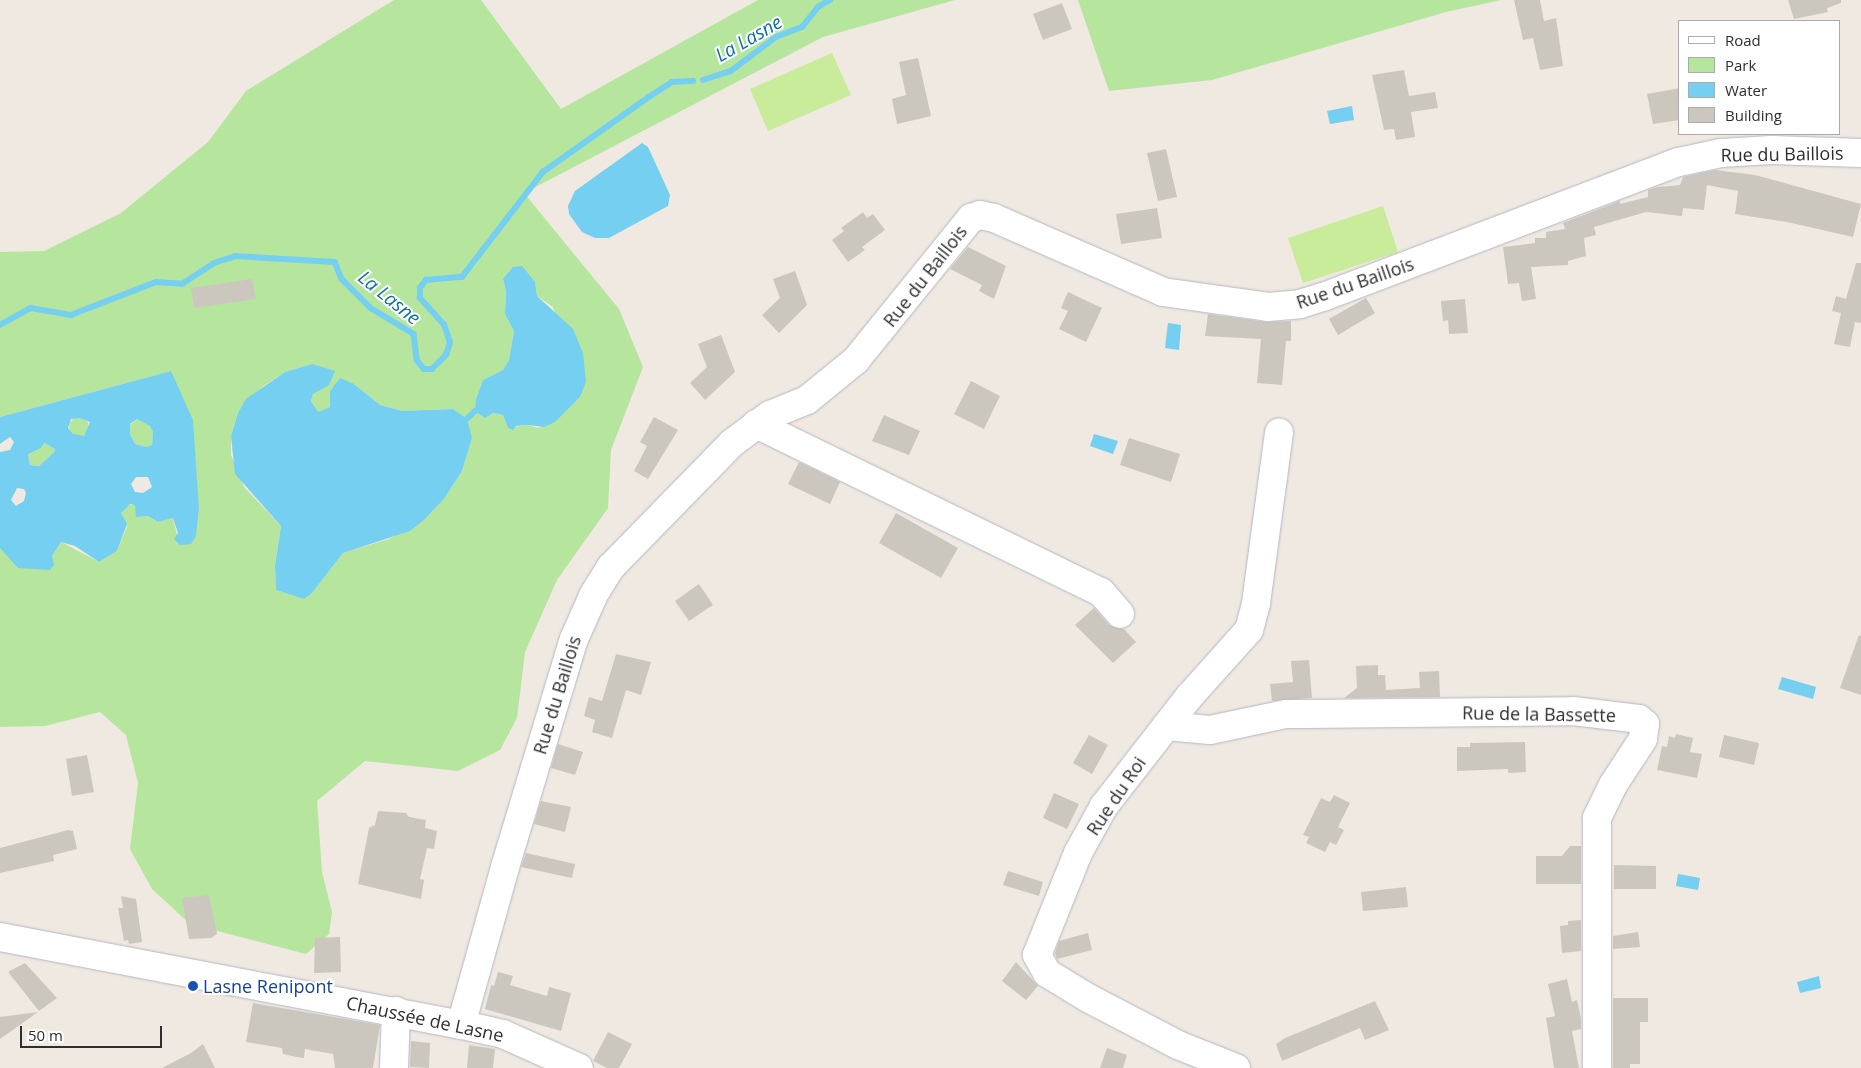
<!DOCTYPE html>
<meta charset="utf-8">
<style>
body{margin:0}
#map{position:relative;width:1861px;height:1068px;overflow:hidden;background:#efe9e1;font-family:"Open Sans",sans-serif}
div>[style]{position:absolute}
.green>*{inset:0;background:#b6e59e}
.round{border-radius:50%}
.pitch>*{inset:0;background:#c9ec9a}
.water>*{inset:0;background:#75cff0}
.stream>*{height:5.5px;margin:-2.75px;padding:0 2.75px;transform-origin:2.75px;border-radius:2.75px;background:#75cff0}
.building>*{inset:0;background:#cbc7bf}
.roads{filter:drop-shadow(0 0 1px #b4b7c1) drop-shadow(0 0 1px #b4b7c1)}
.minor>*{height:28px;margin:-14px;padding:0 14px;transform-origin:14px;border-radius:14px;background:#fff}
.dots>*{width:14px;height:14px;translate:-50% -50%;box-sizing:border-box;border:2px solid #fff;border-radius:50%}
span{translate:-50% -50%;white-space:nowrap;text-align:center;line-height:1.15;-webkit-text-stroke:4px #fff;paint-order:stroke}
.street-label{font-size:18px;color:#2e2e2e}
.transit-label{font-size:18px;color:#164399}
.left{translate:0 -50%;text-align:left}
.water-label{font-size:19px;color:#0d6fa3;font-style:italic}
.legend{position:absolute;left:1678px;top:20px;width:162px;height:115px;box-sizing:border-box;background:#fff;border:1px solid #ababab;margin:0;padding:6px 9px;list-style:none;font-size:15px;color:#2e2e2e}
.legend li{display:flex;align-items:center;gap:10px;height:25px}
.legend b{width:25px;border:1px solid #ababab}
.scale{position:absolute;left:20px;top:1026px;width:142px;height:22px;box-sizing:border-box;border:2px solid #2e2e2e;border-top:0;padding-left:6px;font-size:15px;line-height:18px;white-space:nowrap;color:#2e2e2e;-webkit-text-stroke:4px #fff;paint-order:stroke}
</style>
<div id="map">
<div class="green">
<div style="clip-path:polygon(evenodd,394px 0,481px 0,561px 109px,758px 0,955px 0,823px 37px,524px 193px,619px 309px,643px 367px,611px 450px,608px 508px,557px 580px,525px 652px,517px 718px,500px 750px,458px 771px,365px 761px,317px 801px,322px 872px,332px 912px,329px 934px,306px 954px,190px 924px,152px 889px,130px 849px,138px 783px,126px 735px,100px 712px,45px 726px,0 727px,0 548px,52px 556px,61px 542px,99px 562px,117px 551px,127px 527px,121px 513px,125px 506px,135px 504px,137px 517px,148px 516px,158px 522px,173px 518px,177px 535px,196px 536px,199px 510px,171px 371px,0 417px,0 252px,44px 251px,121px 213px,208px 142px,246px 91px,394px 0,503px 279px,535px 282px,537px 296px,553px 307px,580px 397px,554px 422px,538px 428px,528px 425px,508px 428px,503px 415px,493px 413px,476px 399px,483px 380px,503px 370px,509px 360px,514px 331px,505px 314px,506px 292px,503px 279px,394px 0,312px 364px,319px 388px,313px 393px,311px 401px,318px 413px,330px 407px,330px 391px,336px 385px,354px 384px,380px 405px,403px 411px,453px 409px,472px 438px,462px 471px,444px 499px,425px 519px,389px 539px,343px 553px,312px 593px,304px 599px,276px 590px,275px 566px,281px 526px,244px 487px,231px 455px,231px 436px,238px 413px,262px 387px,285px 372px,312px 364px)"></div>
<div style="clip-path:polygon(1078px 0,1501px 0,1446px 12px,1212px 80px,1109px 91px)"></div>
<div class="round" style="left:69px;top:417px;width:20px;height:20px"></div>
<div style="clip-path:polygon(137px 419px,151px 426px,153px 432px,152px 445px,147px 447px,135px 444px,130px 434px,130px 425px)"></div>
<div style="clip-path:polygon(43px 443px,55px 449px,54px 452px,39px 466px,30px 465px,28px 454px)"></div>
</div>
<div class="pitch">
<div style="clip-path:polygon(832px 53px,851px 95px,768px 131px,750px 89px)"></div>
<div style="clip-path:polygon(1383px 206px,1398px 252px,1303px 283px,1288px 238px)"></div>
</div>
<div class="water">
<div style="clip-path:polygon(1352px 106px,1354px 120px,1330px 124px,1327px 111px)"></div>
<div style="clip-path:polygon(642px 143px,648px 147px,670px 195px,668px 206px,609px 238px,595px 238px,582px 232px,569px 214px,568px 206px,575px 191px)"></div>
<div style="clip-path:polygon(522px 266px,535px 282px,537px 296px,573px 329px,583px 353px,586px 382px,580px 397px,555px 422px,544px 427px,528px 425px,516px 426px,513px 430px,508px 428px,503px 415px,493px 413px,485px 418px,475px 411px,476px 399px,483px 380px,503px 370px,509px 360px,514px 331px,505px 314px,506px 292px,503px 279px,513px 267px)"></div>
<div style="clip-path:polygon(1168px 323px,1181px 325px,1179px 350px,1165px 348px)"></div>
<div style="clip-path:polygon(312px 364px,335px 371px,329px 385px,313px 394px,311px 401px,318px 412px,330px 407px,330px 391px,340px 378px,354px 384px,380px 405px,403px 411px,453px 409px,467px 419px,472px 438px,462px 471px,444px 499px,425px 519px,410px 531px,343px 553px,312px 593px,304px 599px,276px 590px,275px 566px,281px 526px,235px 474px,231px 436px,238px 413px,246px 399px,285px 372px)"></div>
<div style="clip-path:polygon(evenodd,171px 371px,193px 420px,199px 510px,196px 536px,191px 544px,180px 545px,174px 539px,178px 533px,173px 518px,158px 522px,148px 516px,136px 517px,135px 505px,130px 504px,121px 513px,127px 524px,117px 551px,99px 562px,75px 546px,61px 542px,52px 556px,54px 565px,50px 570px,18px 568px,0 548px,0 452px,10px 450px,14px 442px,10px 437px,0 444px,0 417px,171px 371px,80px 418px,90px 422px,84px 436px,73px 434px,68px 428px,71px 419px,80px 418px,171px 371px,137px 419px,150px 426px,153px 432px,152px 445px,147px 447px,135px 444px,130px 434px,130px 424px,137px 419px,171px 371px,44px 443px,55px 449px,54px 452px,39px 466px,30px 465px,28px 454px,41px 448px,44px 443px,171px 371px,136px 477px,148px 477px,152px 487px,143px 493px,135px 492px,131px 484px,136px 477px,171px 371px,17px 488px,24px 489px,26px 493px,24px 501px,16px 506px,11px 500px,17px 488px)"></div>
<div style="clip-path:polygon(1094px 434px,1118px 441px,1113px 454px,1090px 446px)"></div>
<div style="clip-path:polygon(1782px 677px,1816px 687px,1813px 699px,1778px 689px)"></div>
<div style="clip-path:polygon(1678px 874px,1700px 878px,1698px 890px,1676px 886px)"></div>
<div style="clip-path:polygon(1819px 976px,1821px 988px,1800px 993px,1797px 982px)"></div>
</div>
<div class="stream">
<div style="left:703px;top:80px;width:29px;rotate:-18deg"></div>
<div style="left:731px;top:71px;width:56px;rotate:-37.1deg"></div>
<div style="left:776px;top:37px;width:28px;rotate:-21deg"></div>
<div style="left:802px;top:27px;width:26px;rotate:-51deg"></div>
<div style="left:818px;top:7px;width:14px;rotate:-30deg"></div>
<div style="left:0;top:325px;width:35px;rotate:-29deg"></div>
<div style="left:31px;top:308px;width:41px;rotate:9.9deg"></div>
<div style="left:71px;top:315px;width:91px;rotate:-21.2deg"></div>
<div style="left:156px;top:282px;width:26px;rotate:4deg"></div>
<div style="left:182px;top:284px;width:38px;rotate:-33deg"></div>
<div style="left:214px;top:263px;width:22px;rotate:-18deg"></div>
<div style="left:235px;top:256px;width:100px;rotate:3.4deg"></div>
<div style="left:335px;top:262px;width:18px;rotate:68deg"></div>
<div style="left:342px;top:279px;width:41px;rotate:45deg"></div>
<div style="left:371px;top:308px;width:50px;rotate:31.2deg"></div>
<div style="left:414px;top:334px;width:26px;rotate:83deg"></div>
<div style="left:417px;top:360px;width:11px;rotate:52deg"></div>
<div style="left:424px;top:369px;width:8px"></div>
<div style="left:432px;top:369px;width:20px;rotate:-45deg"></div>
<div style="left:446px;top:355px;width:13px;rotate:-72deg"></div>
<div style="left:450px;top:343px;width:19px;rotate:-108deg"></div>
<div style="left:444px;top:325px;width:36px;rotate:-132deg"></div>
<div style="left:420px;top:298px;width:10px;rotate:-90deg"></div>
<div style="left:420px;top:288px;width:10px;rotate:-53deg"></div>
<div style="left:426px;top:280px;width:36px;rotate:-5deg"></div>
<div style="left:462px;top:277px;width:133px;rotate:-52.4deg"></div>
<div style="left:543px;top:172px;width:130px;rotate:-35.3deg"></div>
<div style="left:649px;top:97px;width:27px;rotate:-33deg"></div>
<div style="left:672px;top:82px;width:21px;rotate:-3deg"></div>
<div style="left:467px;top:419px;width:11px;rotate:-45deg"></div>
</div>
<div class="building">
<div style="clip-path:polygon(1514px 0,1540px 0,1544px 21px,1556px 18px,1563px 66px,1540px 70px,1533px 38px,1523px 40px)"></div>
<div style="clip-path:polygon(1788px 0,1841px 0,1841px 3px,1827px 8px,1828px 12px,1794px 19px)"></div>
<div style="clip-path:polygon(1062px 3px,1072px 29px,1043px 40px,1033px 14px)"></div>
<div style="clip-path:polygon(918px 58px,931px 116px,897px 124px,892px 99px,906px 95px,899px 62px)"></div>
<div style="clip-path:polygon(1404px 70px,1409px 96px,1435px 92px,1438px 108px,1411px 112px,1415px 137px,1396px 140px,1394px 129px,1384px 130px,1372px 75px)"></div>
<div style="clip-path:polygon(1680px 88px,1680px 120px,1653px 124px,1647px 94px)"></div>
<div style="clip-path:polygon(1166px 149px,1177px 197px,1158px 201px,1147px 153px)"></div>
<div style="clip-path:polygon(1715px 170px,1755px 175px,1861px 204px,1853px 237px,1787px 222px,1735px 214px,1738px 191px,1707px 185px,1704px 210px,1683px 208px,1682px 216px,1646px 212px,1594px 227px,1596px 235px,1584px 238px,1586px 256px,1568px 261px,1568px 265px,1531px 267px,1536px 299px,1522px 301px,1519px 283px,1508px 284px,1503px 247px,1535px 243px,1535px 238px,1546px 238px,1546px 232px,1565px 229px,1563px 223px,1620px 201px,1620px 204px,1648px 197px,1648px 190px,1658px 187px,1680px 185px,1683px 177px)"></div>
<div style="clip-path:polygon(1157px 208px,1162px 238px,1121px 244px,1116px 214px)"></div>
<div style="clip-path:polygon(863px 212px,867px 218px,873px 214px,885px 230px,862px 247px,865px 250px,848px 262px,832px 240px,844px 231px,841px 228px)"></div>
<div style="clip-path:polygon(968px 247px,1006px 266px,994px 299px,979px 291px,982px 285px,950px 269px)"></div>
<div style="clip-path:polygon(1856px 263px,1861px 263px,1861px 323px,1855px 322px,1850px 347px,1834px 344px,1841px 313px,1832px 311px,1836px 296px,1846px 299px)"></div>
<div style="clip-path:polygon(795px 271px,807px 305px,779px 333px,762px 315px,780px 298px,773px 279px)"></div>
<div style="clip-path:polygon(252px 279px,256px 299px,194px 308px,191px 288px)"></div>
<div style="clip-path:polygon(1068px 292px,1102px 308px,1086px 342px,1059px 329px,1068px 311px,1061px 308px)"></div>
<div style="clip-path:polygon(1366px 298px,1375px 313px,1338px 335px,1329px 319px)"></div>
<div style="clip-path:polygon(1465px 299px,1468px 333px,1449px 334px,1448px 320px,1443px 321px,1441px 301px)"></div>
<div style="clip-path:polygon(1208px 314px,1266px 322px,1291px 321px,1291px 341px,1286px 341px,1282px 385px,1257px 383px,1261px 339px,1205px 336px)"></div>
<div style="clip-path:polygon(721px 335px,735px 372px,705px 400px,690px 383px,707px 367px,698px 344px)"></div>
<div style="clip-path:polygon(971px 381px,1000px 396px,984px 429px,954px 414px)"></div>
<div style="clip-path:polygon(884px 415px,920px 431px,909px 455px,872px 441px)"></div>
<div style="clip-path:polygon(654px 417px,678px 430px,648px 479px,634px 471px,647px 446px,640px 442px)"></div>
<div style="clip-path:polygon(1129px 438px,1180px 454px,1171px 482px,1120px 465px)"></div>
<div style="clip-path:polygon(799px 462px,840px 482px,830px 504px,788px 484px)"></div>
<div style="clip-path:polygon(896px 513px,958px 548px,941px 578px,879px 543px)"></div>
<div style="clip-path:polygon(699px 584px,713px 605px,689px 621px,675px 601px)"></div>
<div style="clip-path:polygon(1094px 608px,1109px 625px,1124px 629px,1136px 642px,1113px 663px,1075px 625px)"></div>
<div style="clip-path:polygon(1859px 635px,1861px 636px,1861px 695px,1840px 688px)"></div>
<div style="clip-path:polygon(616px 654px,651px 662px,641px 695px,626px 690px,612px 738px,592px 732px,595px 720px,584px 716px,589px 697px,602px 701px)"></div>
<div style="clip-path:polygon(1309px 660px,1312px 698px,1272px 701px,1270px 684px,1293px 682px,1291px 661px)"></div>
<div style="clip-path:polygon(1378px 665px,1378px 675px,1385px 675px,1386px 690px,1420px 688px,1419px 672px,1439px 671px,1440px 697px,1344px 698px,1357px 688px,1356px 666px)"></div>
<div style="clip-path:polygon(1676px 734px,1693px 738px,1690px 752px,1702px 754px,1697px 778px,1657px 770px,1662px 746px,1667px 747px,1669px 736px,1675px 738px)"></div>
<div style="clip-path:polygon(1089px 735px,1108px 745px,1092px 774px,1073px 763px)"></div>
<div style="clip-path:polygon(1724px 735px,1759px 743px,1754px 765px,1719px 757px)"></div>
<div style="clip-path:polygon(1525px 742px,1526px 772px,1508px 773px,1508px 769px,1457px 771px,1457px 747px,1470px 747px,1470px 743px)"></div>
<div style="clip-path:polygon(558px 744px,583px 752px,575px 775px,551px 768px)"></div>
<div style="clip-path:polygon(87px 755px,94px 792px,72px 796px,66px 759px)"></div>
<div style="clip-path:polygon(1054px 793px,1079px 804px,1067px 829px,1043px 818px)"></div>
<div style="clip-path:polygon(1334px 795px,1350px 803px,1338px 827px,1344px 830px,1336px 845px,1330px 842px,1325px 852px,1306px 843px,1309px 837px,1303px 835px,1321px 798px,1330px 802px)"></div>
<div style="clip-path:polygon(541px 801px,571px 807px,565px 832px,534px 824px)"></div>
<div style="clip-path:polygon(378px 811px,406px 813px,409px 817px,426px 820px,425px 828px,437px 831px,434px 849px,427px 848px,420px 879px,424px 880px,421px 899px,358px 884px,369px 828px,375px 825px)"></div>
<div style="clip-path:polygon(68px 830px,73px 831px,77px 849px,53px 855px,54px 861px,0 873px,0 848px)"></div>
<div style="clip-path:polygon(1570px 846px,1581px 846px,1581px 884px,1536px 884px,1536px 856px,1562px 856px)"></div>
<div style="clip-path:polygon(526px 853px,575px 864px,572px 878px,521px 867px)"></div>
<div style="clip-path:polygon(1614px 865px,1656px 866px,1656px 889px,1614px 889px)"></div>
<div style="clip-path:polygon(1008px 871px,1043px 882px,1039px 896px,1003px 885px)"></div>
<div style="clip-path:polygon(1406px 887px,1408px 907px,1363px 911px,1361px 892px)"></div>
<div style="clip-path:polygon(209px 895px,217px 934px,211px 938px,189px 939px,182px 898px)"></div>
<div style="clip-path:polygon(121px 896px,136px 899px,142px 942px,129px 944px,128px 940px,124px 941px,118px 908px,123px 908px)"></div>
<div style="clip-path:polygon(1581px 920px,1581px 951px,1562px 953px,1560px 926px,1568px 925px,1568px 921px)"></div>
<div style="clip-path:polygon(1638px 932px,1640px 947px,1613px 949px,1613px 936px)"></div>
<div style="clip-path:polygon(1088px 933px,1092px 950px,1057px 959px,1055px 953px,1059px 941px)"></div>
<div style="clip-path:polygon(340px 937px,341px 972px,314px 973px,315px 938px)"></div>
<div style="clip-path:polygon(1016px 962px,1038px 986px,1026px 1000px,1002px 981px)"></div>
<div style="clip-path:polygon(25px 963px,57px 998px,39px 1011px,8px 972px)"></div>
<div style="clip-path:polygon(498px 972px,513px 976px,510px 985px,547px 996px,549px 987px,571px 993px,561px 1031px,485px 1009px,491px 985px,494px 986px)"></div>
<div style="clip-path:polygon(1567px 979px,1572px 1002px,1577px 1000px,1581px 1018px,1581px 1029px,1572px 1031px,1579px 1068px,1554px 1068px,1546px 1018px,1555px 1016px,1548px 984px)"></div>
<div style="clip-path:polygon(1613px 998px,1648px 998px,1648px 1022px,1640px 1022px,1640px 1064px,1630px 1064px,1630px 1068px,1613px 1068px)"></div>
<div style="clip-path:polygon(1375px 1001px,1389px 1030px,1365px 1040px,1360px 1028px,1282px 1061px,1276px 1044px,1285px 1038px)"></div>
<div style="clip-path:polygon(253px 1003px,380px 1025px,373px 1068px,335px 1068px,333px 1054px,305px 1049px,304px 1058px,296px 1057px,283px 1054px,282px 1048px,246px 1042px)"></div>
<div style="clip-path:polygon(38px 1012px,0 1039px,0 1017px)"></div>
<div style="clip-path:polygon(608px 1032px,632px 1044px,619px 1068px,607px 1068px,593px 1061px)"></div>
<div style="clip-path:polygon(411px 1041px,430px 1043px,429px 1068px,410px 1067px)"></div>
<div style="clip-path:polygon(203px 1044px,215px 1068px,162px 1068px,191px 1053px)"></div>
<div style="clip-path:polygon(469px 1045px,495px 1049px,493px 1068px,467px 1068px)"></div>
<div style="clip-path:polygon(1107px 1048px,1127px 1055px,1123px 1068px,1100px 1068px)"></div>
</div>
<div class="roads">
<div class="minor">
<div style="left:756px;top:424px;width:384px;rotate:26deg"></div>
<div style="left:1101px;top:592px;width:29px;rotate:49deg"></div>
<div style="left:1166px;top:726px;width:44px;rotate:5.2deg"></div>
<div style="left:1210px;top:730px;width:78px;rotate:-11.9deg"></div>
<div style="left:1286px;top:714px;width:19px"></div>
<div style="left:1305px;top:714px;width:268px;rotate:-0.6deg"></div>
<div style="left:1573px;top:711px;width:66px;rotate:6.9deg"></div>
<div style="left:1639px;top:719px;width:8px;rotate:40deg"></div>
<div style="left:1645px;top:724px;width:15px;rotate:98deg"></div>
<div style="left:1643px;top:739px;width:55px;rotate:123.1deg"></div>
<div style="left:1613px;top:785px;width:37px;rotate:116deg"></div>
<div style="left:1597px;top:818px;width:250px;rotate:90deg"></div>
<div style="left:0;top:937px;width:466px;rotate:10.8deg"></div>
<div style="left:458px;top:1024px;width:46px;rotate:12.5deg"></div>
<div style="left:503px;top:1034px;width:83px;rotate:24.1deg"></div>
<div style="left:461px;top:1025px;width:164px;rotate:-74.4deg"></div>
<div style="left:505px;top:867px;width:238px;rotate:-73.2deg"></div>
<div style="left:574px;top:639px;width:49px;rotate:-66deg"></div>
<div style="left:594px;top:594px;width:32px;rotate:-58deg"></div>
<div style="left:611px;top:567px;width:173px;rotate:-45.7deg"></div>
<div style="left:732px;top:443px;width:47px;rotate:-36.4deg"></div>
<div style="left:770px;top:415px;width:40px;rotate:-22deg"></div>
<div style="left:807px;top:400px;width:63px;rotate:-39.2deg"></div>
<div style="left:856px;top:360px;width:183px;rotate:-51deg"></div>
<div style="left:971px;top:218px;width:9px;rotate:-18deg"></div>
<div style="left:980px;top:215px;width:14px;rotate:12deg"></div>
<div style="left:994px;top:218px;width:184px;rotate:23.6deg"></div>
<div style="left:1163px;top:292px;width:106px;rotate:8.1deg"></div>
<div style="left:1268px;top:307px;width:32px;rotate:-5deg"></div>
<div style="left:1300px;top:304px;width:24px;rotate:-17deg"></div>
<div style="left:1323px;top:297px;width:381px;rotate:-20.8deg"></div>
<div style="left:1679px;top:162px;width:43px;rotate:-12.1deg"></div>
<div style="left:1721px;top:153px;width:50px;rotate:-3.4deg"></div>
<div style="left:1771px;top:150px;width:90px;rotate:1.9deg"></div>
<div style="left:394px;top:1068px;width:57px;rotate:-88deg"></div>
<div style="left:1236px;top:1068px;width:62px;rotate:-158.4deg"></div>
<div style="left:1178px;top:1045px;width:102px;rotate:-152.4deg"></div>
<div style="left:1088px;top:998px;width:48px;rotate:-148.6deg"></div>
<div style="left:1047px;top:973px;width:21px;rotate:-119deg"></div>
<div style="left:1037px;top:955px;width:110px;rotate:-68.1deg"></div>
<div style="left:1078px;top:853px;width:54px;rotate:-61deg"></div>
<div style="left:1104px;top:806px;width:138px;rotate:-52.1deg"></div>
<div style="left:1189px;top:697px;width:90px;rotate:-48.2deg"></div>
<div style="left:1249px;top:630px;width:28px;rotate:-75deg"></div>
<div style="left:1256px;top:603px;width:172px;rotate:-82.3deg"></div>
</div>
</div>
<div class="dots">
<div style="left:193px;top:986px;background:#1a4fb4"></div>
</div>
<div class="street-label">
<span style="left:1782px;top:154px;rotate:-1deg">Rue du Baillois</span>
<span style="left:925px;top:276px;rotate:-52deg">Rue du Baillois</span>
<span style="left:1355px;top:283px;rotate:-19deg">Rue du Baillois</span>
<span style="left:557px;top:695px;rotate:-73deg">Rue du Baillois</span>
<span style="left:1539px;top:714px;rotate:1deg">Rue de la Bassette</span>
<span style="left:1116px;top:796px;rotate:-56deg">Rue du Roi</span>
<span style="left:425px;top:1019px;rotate:12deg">Chaussée de Lasne</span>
</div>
<div class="transit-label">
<span class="left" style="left:203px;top:986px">Lasne Renipont</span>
</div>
<div class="water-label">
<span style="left:749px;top:39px;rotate:-30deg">La Lasne</span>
<span style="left:389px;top:298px;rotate:39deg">La Lasne</span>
</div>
<ul class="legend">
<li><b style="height:6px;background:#fff"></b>Road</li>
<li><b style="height:14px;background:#b6e59e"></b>Park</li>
<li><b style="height:14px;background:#75cff0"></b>Water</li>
<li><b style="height:14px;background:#cbc7bf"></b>Building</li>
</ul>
<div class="scale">50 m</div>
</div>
